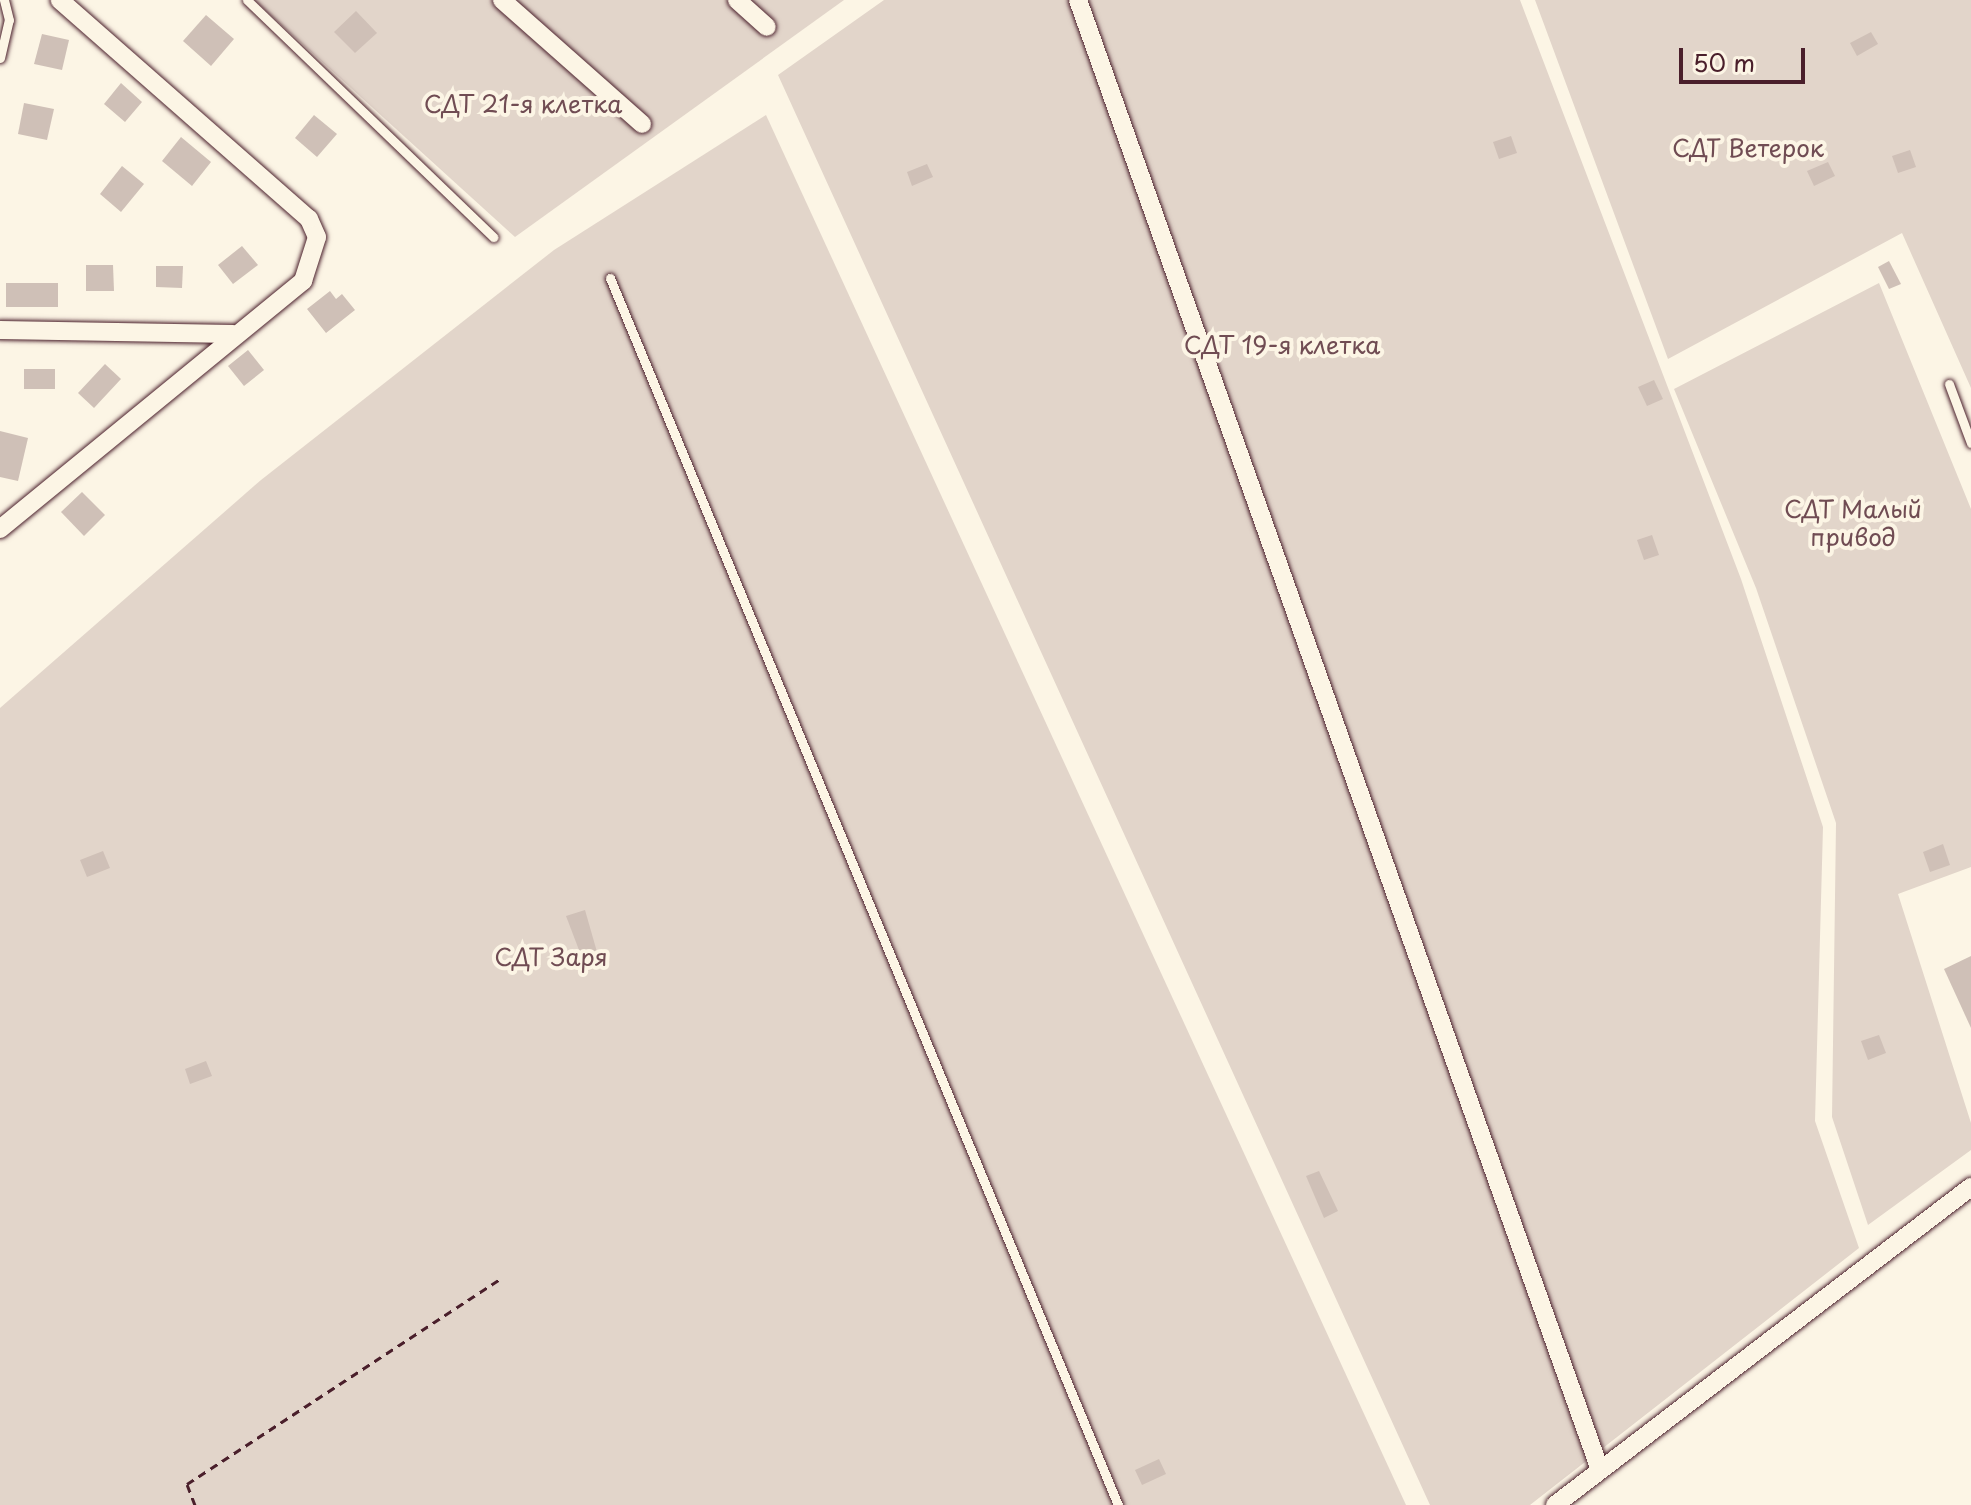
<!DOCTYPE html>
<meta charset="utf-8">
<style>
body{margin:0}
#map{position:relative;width:1971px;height:1505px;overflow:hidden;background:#fcf5e5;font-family:"Playpen Sans",sans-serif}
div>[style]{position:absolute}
.green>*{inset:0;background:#e2d5ca}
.building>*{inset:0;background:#cfc0b7}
.path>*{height:3px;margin-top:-1.5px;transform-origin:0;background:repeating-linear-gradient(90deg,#4a1f2b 0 8px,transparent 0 14px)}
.roads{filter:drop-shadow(0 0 2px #4a1f2b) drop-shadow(0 0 2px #4a1f2b)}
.service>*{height:9px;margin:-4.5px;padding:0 4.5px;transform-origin:4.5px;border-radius:4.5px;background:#fcf5e5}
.minor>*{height:18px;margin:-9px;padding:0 9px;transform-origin:9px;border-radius:9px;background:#fcf5e5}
span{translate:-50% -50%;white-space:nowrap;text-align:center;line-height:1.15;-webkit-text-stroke:8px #fcf5e5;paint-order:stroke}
.park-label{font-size:24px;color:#704c53}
.scale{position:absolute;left:1679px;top:48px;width:126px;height:36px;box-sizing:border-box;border:4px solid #4a1f2b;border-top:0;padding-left:10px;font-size:24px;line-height:28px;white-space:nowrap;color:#4a1f2b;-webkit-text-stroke:6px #fcf5e5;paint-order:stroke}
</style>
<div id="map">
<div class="green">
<div style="clip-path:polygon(254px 0,844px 0,515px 237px)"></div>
<div style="clip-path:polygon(884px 0,1520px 0,1741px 579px,1823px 827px,1815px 1121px,1859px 1248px,1530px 1505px,1430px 1505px,778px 75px)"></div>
<div style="clip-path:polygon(1535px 0,1971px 0,1971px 388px,1902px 233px,1668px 359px)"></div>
<div style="clip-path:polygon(766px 115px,1406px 1505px,0 1505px,0 708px,261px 480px,554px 250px)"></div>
<div style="clip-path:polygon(1879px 283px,1971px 509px,1971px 867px,1898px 894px,1971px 1123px,1971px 1150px,1868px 1225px,1832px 1117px,1836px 823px,1756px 588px,1674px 389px)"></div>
</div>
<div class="building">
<div style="clip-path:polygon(356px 11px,377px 33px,355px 53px,334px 32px)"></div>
<div style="clip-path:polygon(206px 15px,234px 39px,211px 66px,183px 41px)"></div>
<div style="clip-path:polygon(1871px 32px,1878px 44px,1857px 56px,1850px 43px)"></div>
<div style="clip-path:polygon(42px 34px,69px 40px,62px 70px,34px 64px)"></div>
<div style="clip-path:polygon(121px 83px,142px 102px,125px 122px,104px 104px)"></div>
<div style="clip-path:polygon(24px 103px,54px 109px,47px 140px,18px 134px)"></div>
<div style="clip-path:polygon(314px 115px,337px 134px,317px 157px,295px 138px)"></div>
<div style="clip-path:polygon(1511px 136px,1517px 153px,1499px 159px,1493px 142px)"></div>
<div style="clip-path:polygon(181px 137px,211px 162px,192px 186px,162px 161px)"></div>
<div style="clip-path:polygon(1910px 150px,1916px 167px,1898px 173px,1892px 156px)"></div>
<div style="clip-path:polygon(1828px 162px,1835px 176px,1814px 186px,1807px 171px)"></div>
<div style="clip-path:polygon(927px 164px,933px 177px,912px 186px,907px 172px)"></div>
<div style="clip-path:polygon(122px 166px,144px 184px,121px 212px,100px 194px)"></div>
<div style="clip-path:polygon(242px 246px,258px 265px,233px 284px,218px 265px)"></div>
<div style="clip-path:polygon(1889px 261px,1901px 284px,1889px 289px,1878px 267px)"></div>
<div style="clip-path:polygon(86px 265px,113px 265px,114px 291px,86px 291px)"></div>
<div style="clip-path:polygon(156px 266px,183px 266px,182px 288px,156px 287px)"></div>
<div style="clip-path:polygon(6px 283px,58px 283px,58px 307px,6px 307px)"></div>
<div style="clip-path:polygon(330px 291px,336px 299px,342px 294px,355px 310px,326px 333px,307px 309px)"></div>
<div style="clip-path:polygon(248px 350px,264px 370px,244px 386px,228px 366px)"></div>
<div style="clip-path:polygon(105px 364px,121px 379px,94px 408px,78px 393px)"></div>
<div style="clip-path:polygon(24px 369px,55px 369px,55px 389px,24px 389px)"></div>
<div style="clip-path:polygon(1654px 380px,1663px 399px,1647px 406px,1638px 387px)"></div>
<div style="clip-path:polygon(0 431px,28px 438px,18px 481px,0 477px)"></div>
<div style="clip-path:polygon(82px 492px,105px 515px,84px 536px,61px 512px)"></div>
<div style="clip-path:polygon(1652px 535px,1659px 555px,1644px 560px,1637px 540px)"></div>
<div style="clip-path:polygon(1943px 844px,1950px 865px,1930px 872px,1923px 852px)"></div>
<div style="clip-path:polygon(103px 851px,110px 868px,87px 877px,80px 860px)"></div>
<div style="clip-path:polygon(585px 910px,601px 966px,587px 971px,566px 916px)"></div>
<div style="clip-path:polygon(1971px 956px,1971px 1028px,1944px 969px)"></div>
<div style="clip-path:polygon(1879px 1035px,1886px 1053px,1868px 1060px,1861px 1041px)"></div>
<div style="clip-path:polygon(206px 1061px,212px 1076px,190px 1084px,185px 1069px)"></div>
<div style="clip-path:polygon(1319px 1171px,1338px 1211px,1324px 1218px,1306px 1176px)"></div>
<div style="clip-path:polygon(1159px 1459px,1166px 1474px,1142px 1485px,1135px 1470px)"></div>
</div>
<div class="path">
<div style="left:195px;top:1505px;width:22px;rotate:-111deg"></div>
<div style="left:187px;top:1484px;width:376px;rotate:-33.2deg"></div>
</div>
<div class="roads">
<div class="service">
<div style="left:247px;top:0;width:342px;rotate:43.9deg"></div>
<div style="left:0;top:58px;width:39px;rotate:-77deg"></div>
<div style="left:9px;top:20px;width:21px;rotate:-104deg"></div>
<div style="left:610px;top:278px;width:1328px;rotate:67.51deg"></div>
<div style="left:1949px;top:384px;width:63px;rotate:69.6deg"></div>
</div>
<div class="minor">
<div style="left:502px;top:0;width:187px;rotate:41.5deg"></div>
<div style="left:737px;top:0;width:40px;rotate:42deg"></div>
<div style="left:1078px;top:0;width:1560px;rotate:70.45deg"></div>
<div style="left:0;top:330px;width:233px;rotate:1deg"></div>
<div style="left:0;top:529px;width:392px;rotate:-39.3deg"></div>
<div style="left:303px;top:281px;width:46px;rotate:-72.3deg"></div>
<div style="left:317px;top:237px;width:20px;rotate:-114deg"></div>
<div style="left:309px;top:219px;width:332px;rotate:-138.7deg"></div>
<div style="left:1555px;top:1505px;width:524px;rotate:-37.4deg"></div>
</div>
</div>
<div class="park-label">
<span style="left:523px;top:104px">СДТ 21-я клетка</span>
<span style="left:1748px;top:148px">СДТ Ветерок</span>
<span style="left:1282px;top:345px">СДТ 19-я клетка</span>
<span style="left:1853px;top:523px">СДТ Малый<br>привод</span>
<span style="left:551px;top:957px">СДТ Заря</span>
</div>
<div class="scale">50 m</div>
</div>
